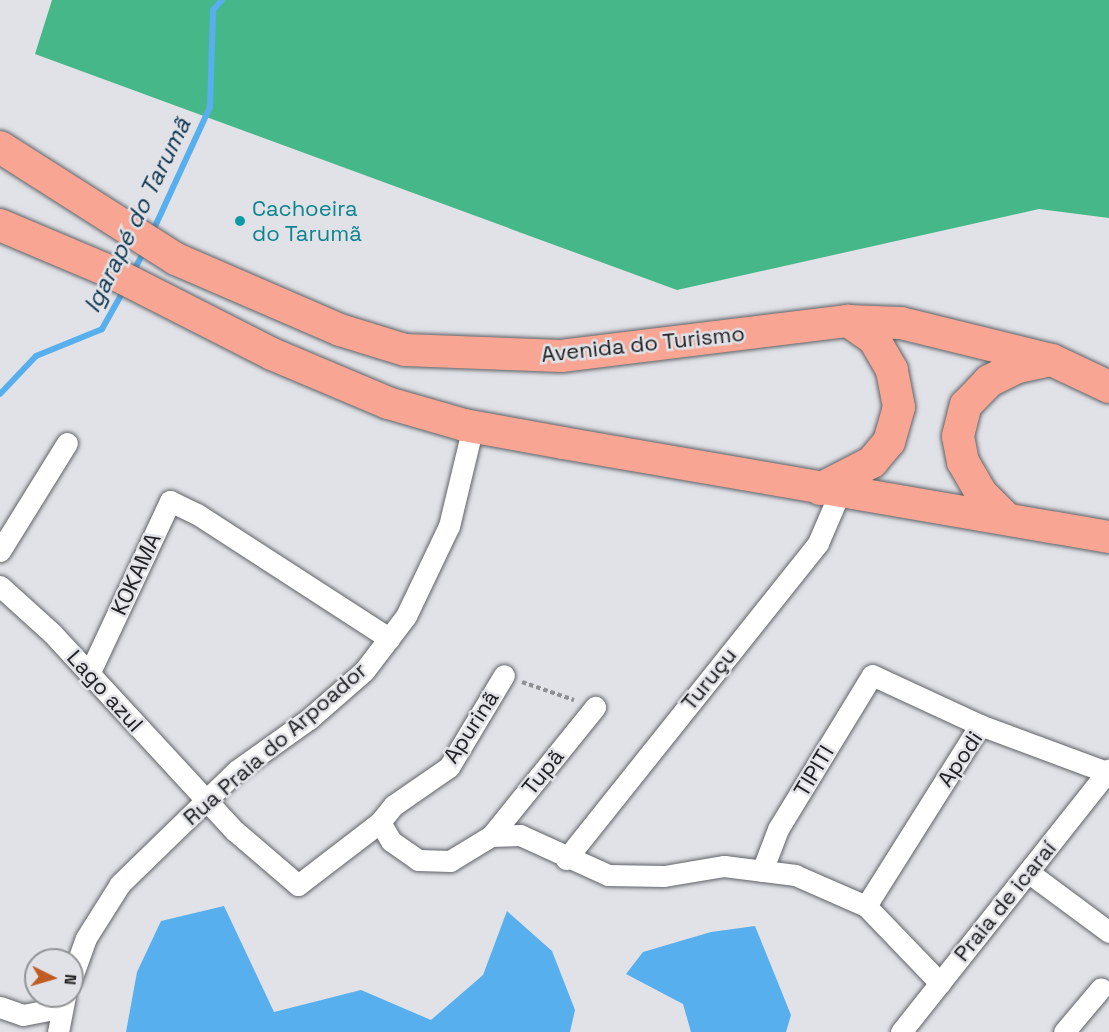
<!DOCTYPE html>
<meta charset="utf-8">
<style>
body{margin:0}
#map{position:relative;width:1109px;height:1032px;overflow:hidden;background:#e0e2e7;font-family:"Space Grotesk",sans-serif}
div>[style]{position:absolute}
.forest>*{inset:0;background:#46b789}
.water>*{inset:0;background:#58afed}
.stream>*{height:6px;margin:-3px;padding:0 3px;transform-origin:3px;border-radius:3px;background:#58afed}
.path>*{height:4px;margin-top:-2px;transform-origin:0;background:repeating-linear-gradient(90deg,#8f9094 0 4.5px,transparent 0 7.5px)}
.roads{filter:drop-shadow(0 0 2px #606267) drop-shadow(0 0 2px #606267)}
.minor>*{height:21px;margin:-10.5px;padding:0 10.5px;transform-origin:10.5px;border-radius:10.5px;background:#fff}
.highway>*{height:32px;margin:-16px;padding:0 16px;transform-origin:16px;border-radius:16px;background:#f8a593}
.dots>*{width:16px;height:16px;translate:-50% -50%;box-sizing:border-box;border:3px solid #e0e2e7;border-radius:50%}
span{translate:-50% -50%;white-space:nowrap;text-align:center;line-height:1.15;-webkit-text-stroke:5px #e0e2e7;paint-order:stroke}
.culture-label{font-size:22px;color:#0d838f}
.left{translate:0 -50%;text-align:left}
.street-label{font-size:22px;color:#202022}
.water-label{font-size:24px;color:#0f354e;font-style:italic}
.north{position:absolute;left:24px;top:948px;width:60px;height:60px;box-sizing:border-box;background:#e0e2e7;border:2px solid #939498;border-radius:50%;rotate:95deg;font-size:16px;font-weight:700;line-height:24px;text-align:center;color:#202022}
.north::after{content:'';display:block;margin:auto;width:21px;height:27px;background:#bf5c23;clip-path:polygon(50% 0,100% 100%,50% 72%,0 100%)}
</style>
<div id="map">
<div class="forest">
<div style="clip-path:polygon(52px 0,1109px 0,1109px 218px,1039px 209px,677px 290px,35px 54px)"></div>
</div>
<div class="water">
<div style="clip-path:polygon(224px 906px,274px 1012px,361px 990px,431px 1020px,483px 975px,507px 911px,552px 951px,575px 1010px,570px 1032px,126px 1032px,137px 972px,161px 921px)"></div>
<div style="clip-path:polygon(755px 926px,791px 1015px,786px 1032px,691px 1032px,683px 1004px,626px 974px,643px 952px,711px 932px)"></div>
</div>
<div class="stream">
<div style="left:152px;top:233px;width:139px;rotate:-65.3deg"></div>
<div style="left:210px;top:107px;width:97px;rotate:-88.2deg"></div>
<div style="left:213px;top:10px;width:13px;rotate:-48deg"></div>
<div style="left:132px;top:274px;width:26px;rotate:-62deg"></div>
<div style="left:0;top:394px;width:52px;rotate:-46.5deg"></div>
<div style="left:36px;top:356px;width:71px;rotate:-22.2deg"></div>
<div style="left:102px;top:329px;width:47px;rotate:-60.7deg"></div>
</div>
<div class="path">
<div style="left:522px;top:682px;width:55px;rotate:19.1deg"></div>
</div>
<div class="roads">
<div class="minor">
<div style="left:0;top:551px;width:127px;rotate:-58.2deg"></div>
<div style="left:0;top:586px;width:70px;rotate:42.1deg"></div>
<div style="left:52px;top:633px;width:270px;rotate:47.3deg"></div>
<div style="left:235px;top:831px;width:83px;rotate:40.6deg"></div>
<div style="left:298px;top:885px;width:103px;rotate:-37.5deg"></div>
<div style="left:380px;top:822px;width:22px;rotate:-51deg"></div>
<div style="left:394px;top:805px;width:67px;rotate:-34.6deg"></div>
<div style="left:449px;top:767px;width:107px;rotate:-59.1deg"></div>
<div style="left:89px;top:674px;width:191px;rotate:-64.9deg"></div>
<div style="left:170px;top:501px;width:30px;rotate:26deg"></div>
<div style="left:197px;top:514px;width:229px;rotate:32.9deg"></div>
<div style="left:380px;top:822px;width:22px;rotate:60deg"></div>
<div style="left:391px;top:841px;width:33px;rotate:35deg"></div>
<div style="left:418px;top:860px;width:32px;rotate:2deg"></div>
<div style="left:450px;top:861px;width:48px;rotate:-31.4deg"></div>
<div style="left:491px;top:836px;width:29px;rotate:-2deg"></div>
<div style="left:520px;top:835px;width:97px;rotate:24.4deg"></div>
<div style="left:608px;top:875px;width:56px;rotate:1deg"></div>
<div style="left:664px;top:876px;width:61px;rotate:-9.5deg"></div>
<div style="left:724px;top:866px;width:72px;rotate:7.2deg"></div>
<div style="left:795px;top:875px;width:77px;rotate:23.6deg"></div>
<div style="left:866px;top:906px;width:107px;rotate:46.1deg"></div>
<div style="left:491px;top:836px;width:166px;rotate:-51.1deg"></div>
<div style="left:566px;top:859px;width:404px;rotate:-51.4deg"></div>
<div style="left:818px;top:543px;width:56px;rotate:-66.7deg"></div>
<div style="left:762px;top:871px;width:45px;rotate:-69.1deg"></div>
<div style="left:778px;top:829px;width:180px;rotate:-58.6deg"></div>
<div style="left:872px;top:675px;width:119px;rotate:24.8deg"></div>
<div style="left:1028px;top:872px;width:101px;rotate:36.5deg"></div>
<div style="left:866px;top:906px;width:214px;rotate:-57.8deg"></div>
<div style="left:980px;top:725px;width:138px;rotate:20.4deg"></div>
<div style="left:72px;top:977px;width:41px;rotate:-70.3deg"></div>
<div style="left:86px;top:938px;width:64px;rotate:-57.8deg"></div>
<div style="left:120px;top:884px;width:162px;rotate:-44.2deg"></div>
<div style="left:236px;top:771px;width:90px;rotate:-35.5deg"></div>
<div style="left:309px;top:719px;width:73px;rotate:-41.1deg"></div>
<div style="left:364px;top:671px;width:69px;rotate:-52.6deg"></div>
<div style="left:406px;top:616px;width:100px;rotate:-64.5deg"></div>
<div style="left:449px;top:526px;width:103px;rotate:-76.5deg"></div>
<div style="left:0;top:1007px;width:24px;rotate:19deg"></div>
<div style="left:23px;top:1015px;width:38px;rotate:-11deg"></div>
<div style="left:58px;top:1032px;width:36px;rotate:-79deg"></div>
<div style="left:901px;top:1032px;width:335px;rotate:-51.6deg"></div>
<div style="left:1064px;top:1032px;width:57px;rotate:-49.9deg"></div>
</div>
<div class="highway">
<div style="left:0;top:147px;width:209px;rotate:32.5deg"></div>
<div style="left:176px;top:259px;width:179px;rotate:23.4deg"></div>
<div style="left:340px;top:330px;width:68px;rotate:17.1deg"></div>
<div style="left:405px;top:350px;width:156px;rotate:2.2deg"></div>
<div style="left:561px;top:356px;width:289px;rotate:-7deg"></div>
<div style="left:848px;top:321px;width:53px;rotate:2.2deg"></div>
<div style="left:901px;top:323px;width:155px;rotate:13.8deg"></div>
<div style="left:1052px;top:360px;width:63px;rotate:25.3deg"></div>
<div style="left:0;top:225px;width:118px;rotate:22.9deg"></div>
<div style="left:109px;top:271px;width:183px;rotate:27deg"></div>
<div style="left:272px;top:354px;width:126px;rotate:22.9deg"></div>
<div style="left:388px;top:403px;width:79px;rotate:16.1deg"></div>
<div style="left:464px;top:425px;width:101px;rotate:10.3deg"></div>
<div style="left:563px;top:443px;width:554px;rotate:9.77deg"></div>
<div style="left:820px;top:489px;width:59px;rotate:-27.4deg"></div>
<div style="left:872px;top:462px;width:26px;rotate:-50deg"></div>
<div style="left:889px;top:442px;width:36px;rotate:-74deg"></div>
<div style="left:899px;top:407px;width:38px;rotate:-101deg"></div>
<div style="left:892px;top:370px;width:36px;rotate:-120deg"></div>
<div style="left:874px;top:339px;width:32px;rotate:-145deg"></div>
<div style="left:1005px;top:517px;width:34px;rotate:-135deg"></div>
<div style="left:981px;top:493px;width:36px;rotate:-120deg"></div>
<div style="left:963px;top:462px;width:26px;rotate:-101deg"></div>
<div style="left:958px;top:436px;width:32px;rotate:-76deg"></div>
<div style="left:966px;top:405px;width:33px;rotate:-46deg"></div>
<div style="left:989px;top:381px;width:32px;rotate:-26deg"></div>
<div style="left:1018px;top:367px;width:34px;rotate:-12deg"></div>
</div>
</div>
<div class="dots">
<div style="left:240px;top:221px;background:#0f9aa8"></div>
</div>
<div class="culture-label">
<span class="left" style="left:252px;top:221px">Cachoeira<br>do Tarumã</span>
</div>
<div class="street-label">
<span style="left:643px;top:344px;rotate:-6deg">Avenida do Turismo</span>
<span style="left:136px;top:574px;rotate:-65deg">KOKAMA</span>
<span style="left:709px;top:679px;rotate:-51deg">Turuçu</span>
<span style="left:105px;top:691px;rotate:48deg">Lago azul</span>
<span style="left:471px;top:727px;rotate:-57deg">Apurinã</span>
<span style="left:275px;top:744px;rotate:-41deg">Rua Praia do Arpoador</span>
<span style="left:960px;top:759px;rotate:-56deg">Apodi</span>
<span style="left:814px;top:771px;rotate:-59deg">TIPITI</span>
<span style="left:543px;top:772px;rotate:-51deg">Tupã</span>
<span style="left:1005px;top:901px;rotate:-51deg">Praia de icaraí</span>
</div>
<div class="water-label">
<span style="left:137px;top:215px;rotate:-64deg">Igarapé do Tarumã</span>
</div>
<div class="north">N</div>
</div>
